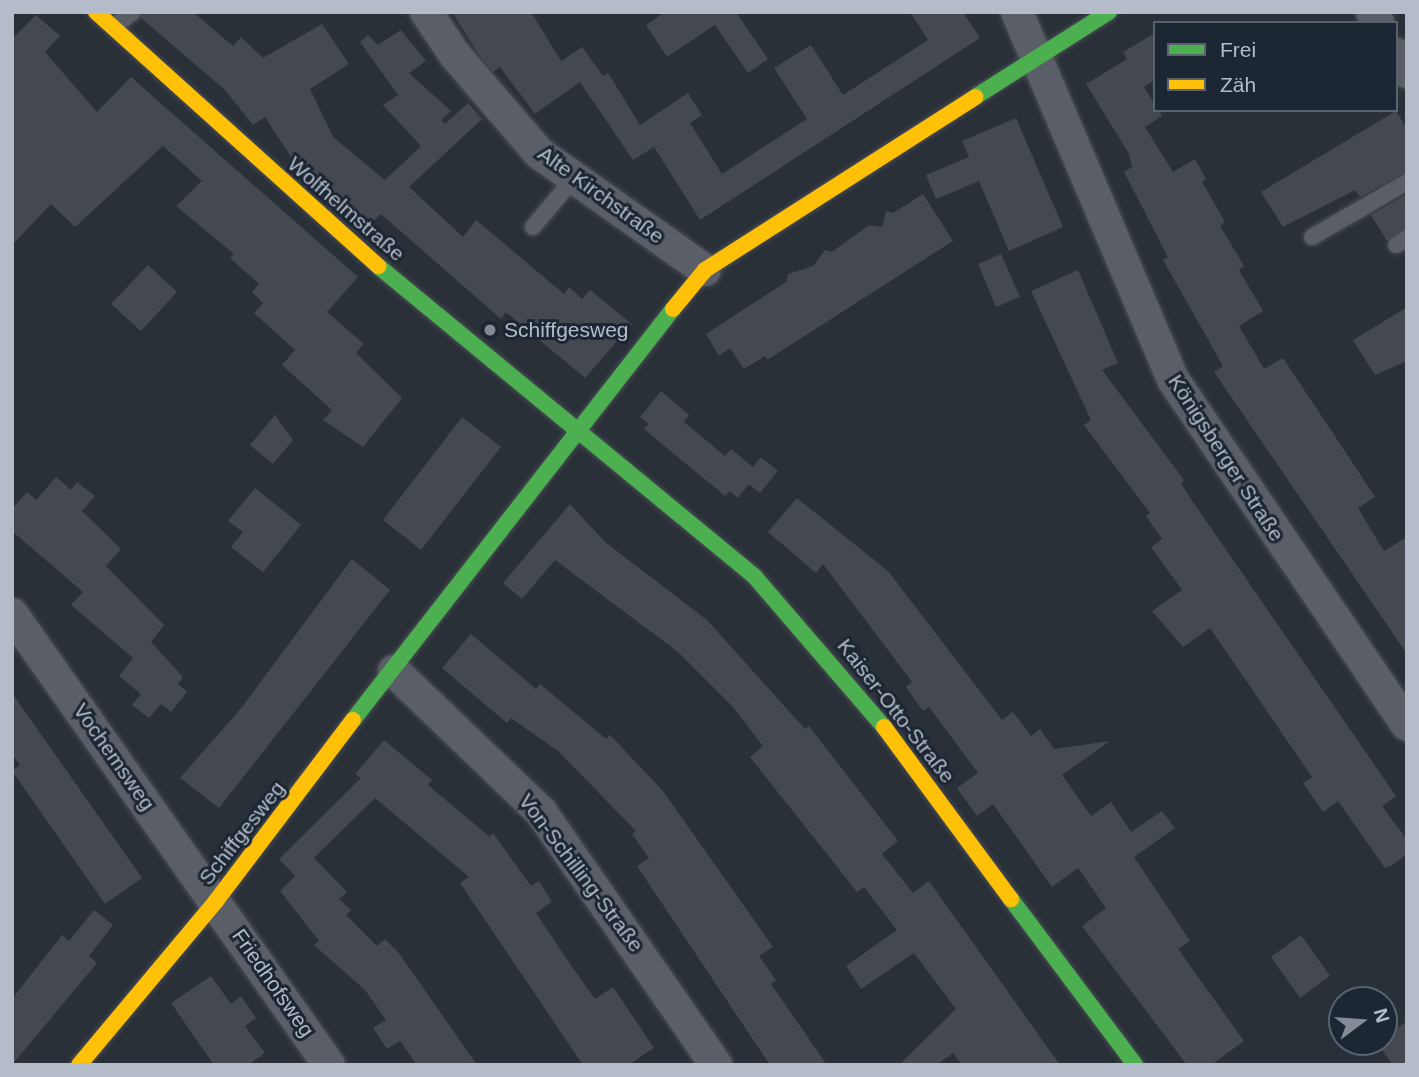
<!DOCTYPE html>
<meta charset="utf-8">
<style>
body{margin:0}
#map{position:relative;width:1419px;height:1077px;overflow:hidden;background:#2a3038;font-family:Helvetica,sans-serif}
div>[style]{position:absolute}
.building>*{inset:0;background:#444950}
.roads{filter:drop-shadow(0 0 2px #484c53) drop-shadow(0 0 2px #484c53)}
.lane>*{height:16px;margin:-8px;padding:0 8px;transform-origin:8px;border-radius:8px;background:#5a5e66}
.street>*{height:32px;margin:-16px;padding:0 16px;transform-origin:16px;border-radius:16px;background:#5a5e66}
.fast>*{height:16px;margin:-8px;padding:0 8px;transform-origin:8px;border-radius:8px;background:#4caf50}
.slow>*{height:16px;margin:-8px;padding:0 8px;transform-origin:8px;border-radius:8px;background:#ffc107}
.dots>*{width:19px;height:19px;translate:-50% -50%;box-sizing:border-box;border:4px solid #1d2633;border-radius:50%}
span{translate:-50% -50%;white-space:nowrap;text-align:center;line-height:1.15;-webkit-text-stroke:6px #1d2633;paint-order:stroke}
.street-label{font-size:21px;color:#b4bcc9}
.poi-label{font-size:21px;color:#b4bcc9}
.left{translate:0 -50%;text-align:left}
.frame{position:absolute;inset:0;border:14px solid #b4bcc9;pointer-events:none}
.legend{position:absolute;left:1153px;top:21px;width:245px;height:91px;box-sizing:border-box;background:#1d2633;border:2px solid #59626f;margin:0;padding:9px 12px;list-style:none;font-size:21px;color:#b4bcc9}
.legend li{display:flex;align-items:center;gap:14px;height:35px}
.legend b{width:35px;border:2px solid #59626f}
.north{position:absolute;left:1328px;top:986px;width:70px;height:70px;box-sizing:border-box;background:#1d2633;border:2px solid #59626f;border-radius:50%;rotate:74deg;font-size:19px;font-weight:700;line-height:28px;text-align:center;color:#b4bcc9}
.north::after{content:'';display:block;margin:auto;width:24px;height:32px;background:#848b96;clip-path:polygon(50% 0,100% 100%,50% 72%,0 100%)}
</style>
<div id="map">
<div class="building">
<div style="clip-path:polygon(143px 12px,193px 12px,233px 46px,241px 37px,263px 58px,322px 24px,349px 64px,310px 89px,333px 137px,385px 180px,421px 146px,383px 105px,398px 95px,360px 42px,368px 35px,378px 45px,401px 30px,426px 61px,409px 73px,451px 111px,441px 120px,445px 124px,468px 103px,482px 119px,409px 187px,463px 237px,476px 220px,564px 294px,569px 287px,582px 299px,590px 290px,632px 324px,585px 378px,506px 312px,501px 319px,381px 214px,369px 225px,295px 163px,265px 117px,253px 125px,225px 90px,141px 18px)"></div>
<div style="clip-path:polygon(452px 12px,531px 12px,561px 61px,582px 47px,603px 76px,608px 73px,640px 125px,688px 93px,702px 115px,690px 123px,722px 174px,807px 119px,774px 68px,811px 45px,843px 95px,928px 40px,910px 12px,963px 12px,980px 38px,700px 220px,654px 147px,633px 160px,580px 82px,535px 114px,500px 67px,493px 72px,481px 58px)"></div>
<div style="clip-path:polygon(665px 12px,736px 12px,768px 59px,748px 73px,715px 25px,667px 57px,646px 25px)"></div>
<div style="clip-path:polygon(36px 15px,60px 36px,45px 52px,97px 112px,131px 77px,358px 277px,327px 312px,364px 344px,356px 353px,402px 398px,363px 447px,323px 420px,332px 410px,282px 365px,295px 350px,254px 313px,263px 303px,252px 292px,259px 284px,230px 258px,234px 254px,176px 206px,202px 181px,163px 146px,75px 227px,51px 204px,12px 245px,12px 39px)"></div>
<div style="clip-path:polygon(1155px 33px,1155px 80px,1144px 87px,1162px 116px,1145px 127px,1173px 172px,1195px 159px,1206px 179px,1202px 182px,1225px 222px,1220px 226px,1244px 266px,1239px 270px,1263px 311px,1239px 326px,1264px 369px,1283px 358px,1362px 477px,1375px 497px,1358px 508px,1384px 551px,1407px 537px,1407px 654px,1214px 372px,1223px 366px,1163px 260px,1168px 257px,1124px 172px,1132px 167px,1129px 154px,1086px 84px,1127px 59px,1123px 52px)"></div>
<div style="clip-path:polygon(1396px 111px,1407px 129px,1407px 172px,1360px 197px,1355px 190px,1283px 227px,1261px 192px)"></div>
<div style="clip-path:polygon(1016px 118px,1063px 227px,1009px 251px,979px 181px,936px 199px,926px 175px,969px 157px,962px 141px)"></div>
<div style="clip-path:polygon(923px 194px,953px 241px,767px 360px,765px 356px,744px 369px,730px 348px,719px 356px,706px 334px,786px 282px,788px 274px,813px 266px,825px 250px,832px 252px,869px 225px,882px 227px,886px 211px,893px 213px)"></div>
<div style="clip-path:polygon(1407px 194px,1407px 228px,1387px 241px,1371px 215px)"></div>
<div style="clip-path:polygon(1001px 254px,1020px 297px,996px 307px,978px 264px)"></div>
<div style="clip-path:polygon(148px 265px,177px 292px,141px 331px,111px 304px)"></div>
<div style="clip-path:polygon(1078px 270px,1118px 363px,1102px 370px,1184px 480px,1181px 483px,1191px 499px,1396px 796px,1382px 806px,1407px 840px,1407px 854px,1391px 866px,1385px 868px,1338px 801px,1323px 812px,1303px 783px,1312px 777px,1210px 628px,1183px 647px,1152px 611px,1182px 590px,1151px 547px,1162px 539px,1146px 516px,1150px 513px,1084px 425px,1091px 420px,1031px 291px)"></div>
<div style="clip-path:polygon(1407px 307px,1407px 361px,1375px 375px,1353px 340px)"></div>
<div style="clip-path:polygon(661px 391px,689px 415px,684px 422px,725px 456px,731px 449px,753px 467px,761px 457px,778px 471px,760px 493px,749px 484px,738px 498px,730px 491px,725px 496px,644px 429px,649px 424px,640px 417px)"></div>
<div style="clip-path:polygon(275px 415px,293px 440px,273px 464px,250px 445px)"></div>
<div style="clip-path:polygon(462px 417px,501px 447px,421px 550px,383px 520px)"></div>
<div style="clip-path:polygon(56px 477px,71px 490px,77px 482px,95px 496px,82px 511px,121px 549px,106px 566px,164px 625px,151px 642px,183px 677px,178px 684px,187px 692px,171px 712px,161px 704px,149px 718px,132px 705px,141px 694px,119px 676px,133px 658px,71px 605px,83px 592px,12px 531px,12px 509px,27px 492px,36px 500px)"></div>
<div style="clip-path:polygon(255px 488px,301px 525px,263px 572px,231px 547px,243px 532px,228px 521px)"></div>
<div style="clip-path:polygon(797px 498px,888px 571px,1002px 720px,1013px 712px,1031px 736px,1040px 729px,1054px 749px,1110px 741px,1062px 775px,1091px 816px,1111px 802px,1131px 832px,1162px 811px,1175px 828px,1134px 857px,1190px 941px,1178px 949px,1244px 1041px,1211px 1065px,1187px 1065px,1082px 926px,1106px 908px,1078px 868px,1052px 887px,993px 804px,977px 816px,957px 788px,978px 773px,929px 707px,923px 711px,915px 700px,906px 687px,912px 682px,897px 662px,823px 564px,816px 573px,768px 532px)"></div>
<div style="clip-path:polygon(570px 504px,605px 542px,707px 620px,805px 729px,809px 726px,898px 841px,882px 854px,913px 893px,929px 881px,1060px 1065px,962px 1065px,953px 1053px,936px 1065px,899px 1065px,956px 1009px,914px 953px,861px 989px,846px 966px,897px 930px,864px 887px,857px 892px,750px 757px,763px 746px,733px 707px,678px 652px,555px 560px,522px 599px,503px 583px)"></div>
<div style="clip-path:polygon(352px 559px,390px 590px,219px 808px,180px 778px,242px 707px)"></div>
<div style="clip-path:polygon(471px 634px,536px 689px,540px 684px,606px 739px,610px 735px,663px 791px,773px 947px,759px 956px,776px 980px,771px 984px,827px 1065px,770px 1065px,637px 866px,649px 858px,632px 834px,636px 831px,558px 751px,511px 718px,507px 723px,442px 668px)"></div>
<div style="clip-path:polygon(12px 693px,142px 878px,105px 904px,12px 771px,20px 765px,12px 754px)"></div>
<div style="clip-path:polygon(384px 740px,432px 780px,428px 785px,490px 837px,493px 833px,531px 886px,539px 881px,552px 902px,536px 913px,570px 964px,595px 999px,613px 987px,654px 1048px,628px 1065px,583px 1065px,460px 883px,469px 877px,375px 798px,314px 858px,347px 892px,339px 899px,351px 910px,346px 915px,377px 946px,385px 939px,399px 953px,477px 1065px,417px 1065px,400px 1041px,387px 1049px,373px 1028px,386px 1020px,365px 990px,314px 945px,319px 941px,280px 891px,295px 876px,279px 859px,361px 778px,355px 774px)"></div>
<div style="clip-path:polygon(94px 910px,113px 925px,89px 956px,97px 963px,12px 1065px,12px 999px,62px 935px,69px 941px)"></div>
<div style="clip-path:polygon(1301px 935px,1330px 976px,1300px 998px,1271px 957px)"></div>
<div style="clip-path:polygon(211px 976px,231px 1004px,241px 996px,256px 1018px,245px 1026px,265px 1053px,248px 1065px,214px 1065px,171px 1003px)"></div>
<div style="clip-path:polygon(1407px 1021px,1407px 1065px,1393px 1065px,1377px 1043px)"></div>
</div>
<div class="roads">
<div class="lane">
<div style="left:113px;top:27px;width:25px;rotate:-37deg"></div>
<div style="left:533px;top:227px;width:64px;rotate:-50.1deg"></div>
<div style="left:1312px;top:237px;width:110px;rotate:-30.1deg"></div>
<div style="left:1396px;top:245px;width:13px;rotate:-32deg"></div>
</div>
<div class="street">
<div style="left:426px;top:12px;width:52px;rotate:56deg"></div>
<div style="left:455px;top:55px;width:129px;rotate:49.4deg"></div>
<div style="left:539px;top:153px;width:203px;rotate:35.2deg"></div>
<div style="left:1017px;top:12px;width:401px;rotate:67deg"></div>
<div style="left:1174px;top:381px;width:415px;rotate:55.9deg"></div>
<div style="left:1372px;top:12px;width:13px;rotate:61deg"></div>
<div style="left:1396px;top:54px;width:21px;rotate:59deg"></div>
<div style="left:12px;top:614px;width:551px;rotate:54.9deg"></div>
<div style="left:394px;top:671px;width:204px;rotate:43.8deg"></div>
<div style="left:541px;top:812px;width:308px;rotate:55.3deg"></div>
</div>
<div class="fast">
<div style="left:975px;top:97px;width:159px;rotate:-32.4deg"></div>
<div style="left:378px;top:266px;width:489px;rotate:39.5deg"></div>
<div style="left:755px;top:577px;width:198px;rotate:49.3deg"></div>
<div style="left:353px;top:720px;width:521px;rotate:-52.1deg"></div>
<div style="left:1011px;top:899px;width:207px;rotate:53.2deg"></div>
</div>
<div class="slow">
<div style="left:96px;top:12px;width:380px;rotate:42deg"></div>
<div style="left:673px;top:309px;width:50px;rotate:-50.6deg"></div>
<div style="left:705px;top:270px;width:321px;rotate:-32.6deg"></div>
<div style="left:884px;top:727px;width:214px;rotate:53.6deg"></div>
<div style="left:79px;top:1065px;width:214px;rotate:-50.1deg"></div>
<div style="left:216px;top:901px;width:227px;rotate:-52.9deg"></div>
</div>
</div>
<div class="dots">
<div style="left:490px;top:330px;background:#848b96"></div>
</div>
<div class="street-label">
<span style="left:601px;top:195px;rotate:36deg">Alte Kirchstraße</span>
<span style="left:346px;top:209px;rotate:41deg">Wolfhelmstraße</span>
<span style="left:1226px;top:458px;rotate:57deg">Königsberger Straße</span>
<span style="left:896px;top:711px;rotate:52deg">Kaiser-Otto-Straße</span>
<span style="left:114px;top:757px;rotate:55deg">Vochemsweg</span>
<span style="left:242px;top:833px;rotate:-52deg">Schiffgesweg</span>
<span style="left:581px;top:873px;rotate:53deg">Von-Schilling-Straße</span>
<span style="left:273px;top:983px;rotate:55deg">Friedhofsweg</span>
</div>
<div class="poi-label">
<span class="left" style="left:504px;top:330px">Schiffgesweg</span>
</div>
<div class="frame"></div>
<ul class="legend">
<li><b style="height:9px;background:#4caf50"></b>Frei</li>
<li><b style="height:9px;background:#ffc107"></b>Zäh</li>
</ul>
<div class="north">N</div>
</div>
